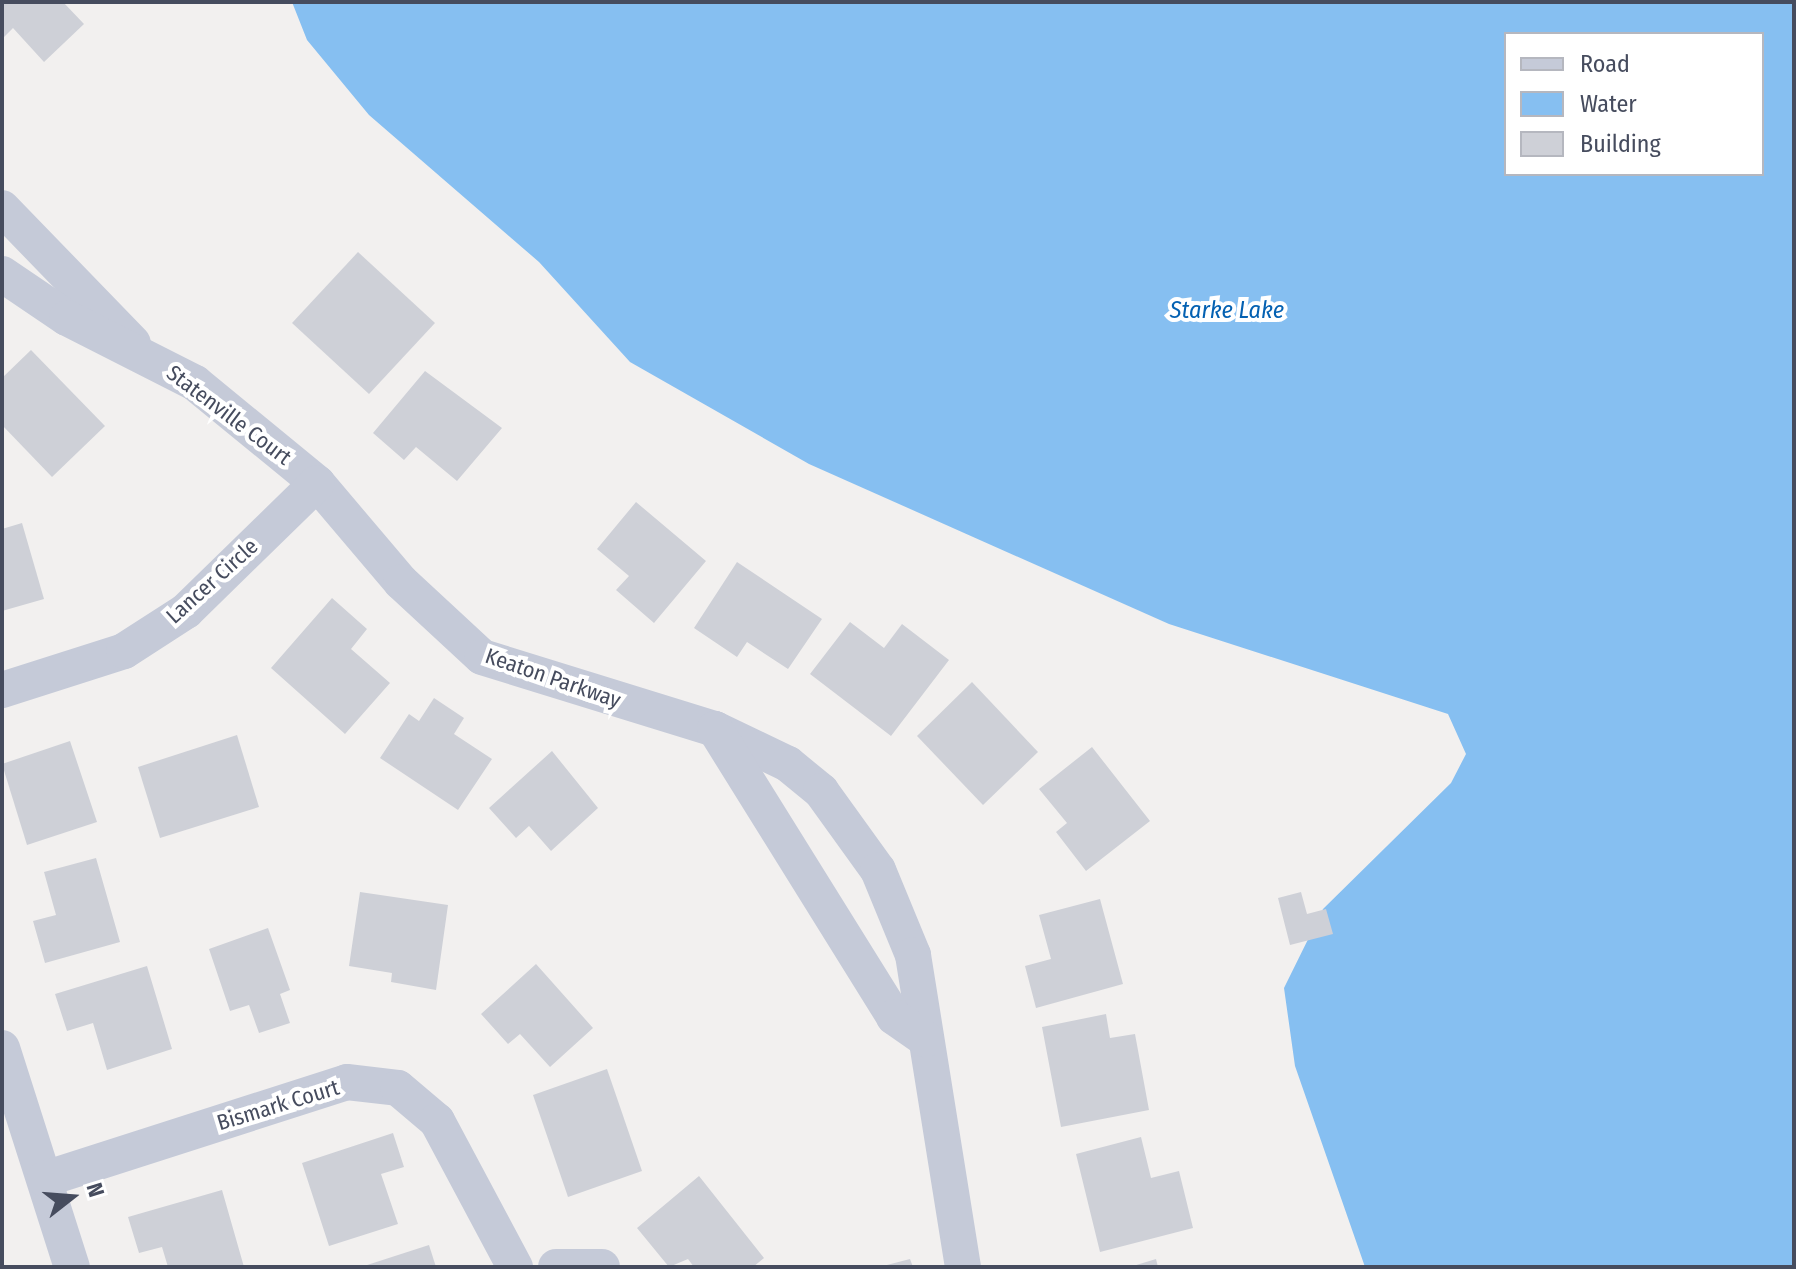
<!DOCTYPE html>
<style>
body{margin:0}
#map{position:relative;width:1796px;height:1269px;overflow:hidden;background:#f2f0ef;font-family:"Fira Sans Condensed",sans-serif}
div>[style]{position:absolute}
.water>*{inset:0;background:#86bff1}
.building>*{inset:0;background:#ced0d7}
.minor>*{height:36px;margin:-18px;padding:0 18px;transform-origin:18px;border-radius:18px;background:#c5cad8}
span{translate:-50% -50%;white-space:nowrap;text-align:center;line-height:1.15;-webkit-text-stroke:8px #fff;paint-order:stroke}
.street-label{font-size:22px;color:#464c5e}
.water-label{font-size:24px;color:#0461b2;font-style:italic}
.frame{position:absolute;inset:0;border:4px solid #464c5e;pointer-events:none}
.legend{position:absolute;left:1504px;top:32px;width:260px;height:144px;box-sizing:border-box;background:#fff;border:2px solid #b5b7bf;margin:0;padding:10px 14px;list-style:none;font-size:24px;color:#464c5e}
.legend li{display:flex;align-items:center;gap:16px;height:40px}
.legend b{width:40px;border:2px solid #b5b7bf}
.north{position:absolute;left:32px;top:1157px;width:80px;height:80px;-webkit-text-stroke:6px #fff;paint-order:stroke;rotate:73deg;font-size:22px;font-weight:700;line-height:32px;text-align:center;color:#464c5e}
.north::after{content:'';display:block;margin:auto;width:28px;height:36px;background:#464c5e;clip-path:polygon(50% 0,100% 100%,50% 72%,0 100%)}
</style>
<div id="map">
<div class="water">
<div style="clip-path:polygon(evenodd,292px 2px,1794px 2px,1794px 1267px,1365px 1267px,1295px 1066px,1284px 988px,1323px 909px,1451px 783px,1466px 754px,1448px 714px,1169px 624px,809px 464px,630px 362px,539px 262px,369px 115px,307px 40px,292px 2px,1506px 34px,1762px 34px,1762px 174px,1506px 174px,1506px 34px)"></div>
</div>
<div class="building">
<div style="clip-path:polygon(2px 2px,63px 2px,84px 24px,44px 62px,13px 28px,2px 39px)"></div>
<div style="clip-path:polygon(358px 252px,435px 323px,369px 394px,292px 323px)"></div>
<div style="clip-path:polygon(31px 350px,105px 426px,52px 477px,2px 425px,2px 378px)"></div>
<div style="clip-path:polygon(425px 371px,502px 428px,457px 481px,416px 447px,404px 460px,373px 433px)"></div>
<div style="clip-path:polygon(636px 502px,706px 561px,654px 623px,616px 590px,629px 576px,597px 549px)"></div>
<div style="clip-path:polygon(22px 523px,44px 599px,2px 611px,2px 529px)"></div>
<div style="clip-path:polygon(737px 562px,822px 619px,788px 669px,747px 642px,737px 657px,694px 628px)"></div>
<div style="clip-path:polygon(332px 598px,367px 629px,351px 649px,390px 683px,345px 734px,271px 668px)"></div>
<div style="clip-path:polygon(850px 622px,884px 648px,902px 624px,949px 660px,891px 736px,810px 674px)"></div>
<div style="clip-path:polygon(972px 682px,1038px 752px,983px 805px,917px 736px)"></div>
<div style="clip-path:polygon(434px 698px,464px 718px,454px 734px,492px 759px,458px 810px,380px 758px,409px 714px,419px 721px)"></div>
<div style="clip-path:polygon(237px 735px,259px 807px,160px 838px,138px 767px)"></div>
<div style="clip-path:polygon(70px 741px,97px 822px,27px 845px,2px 764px)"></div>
<div style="clip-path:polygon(1092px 747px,1150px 821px,1086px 871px,1056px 832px,1067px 823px,1039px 789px)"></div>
<div style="clip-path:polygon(552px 751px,598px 808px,551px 851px,529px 826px,516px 838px,489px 808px)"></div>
<div style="clip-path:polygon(96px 858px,120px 942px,45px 963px,33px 921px,56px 915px,44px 872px)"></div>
<div style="clip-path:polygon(360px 892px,448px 905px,436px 990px,391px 982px,392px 973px,349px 966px)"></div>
<div style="clip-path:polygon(1301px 892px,1307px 914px,1326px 909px,1333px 934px,1290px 945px,1278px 898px)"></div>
<div style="clip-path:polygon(1100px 899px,1123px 984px,1036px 1008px,1025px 966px,1051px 959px,1039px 915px)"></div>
<div style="clip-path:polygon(268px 928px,290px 990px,280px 994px,290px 1023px,259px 1033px,249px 1005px,230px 1011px,209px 949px)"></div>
<div style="clip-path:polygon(536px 964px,593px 1028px,550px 1067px,520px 1034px,508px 1044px,481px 1014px)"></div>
<div style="clip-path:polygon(147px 966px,172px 1049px,107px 1070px,93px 1023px,67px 1031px,55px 994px)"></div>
<div style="clip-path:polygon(1106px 1014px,1110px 1038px,1135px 1034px,1149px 1110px,1061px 1127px,1042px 1027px)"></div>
<div style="clip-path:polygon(607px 1069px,642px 1171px,568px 1197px,533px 1095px)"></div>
<div style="clip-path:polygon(393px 1133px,404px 1167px,381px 1174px,398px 1224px,329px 1246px,302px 1163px)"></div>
<div style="clip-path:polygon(1141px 1137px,1151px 1178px,1179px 1171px,1193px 1228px,1100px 1252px,1076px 1154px)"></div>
<div style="clip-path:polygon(699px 1176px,764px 1258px,753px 1267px,694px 1267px,688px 1259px,669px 1267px,637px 1228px)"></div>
<div style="clip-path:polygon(222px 1190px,244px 1267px,168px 1267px,162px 1247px,139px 1253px,128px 1217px)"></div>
<div style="clip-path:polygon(429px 1245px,436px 1267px,364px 1267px,364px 1266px)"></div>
<div style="clip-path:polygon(910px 1259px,913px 1267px,883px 1267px,883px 1266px)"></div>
<div style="clip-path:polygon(1156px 1259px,1158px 1267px,1133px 1267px,1133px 1266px)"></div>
</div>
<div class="minor">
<div style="left:2px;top:208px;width:188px;rotate:45.9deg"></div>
<div style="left:2px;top:274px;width:78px;rotate:34.1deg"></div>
<div style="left:67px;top:318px;width:144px;rotate:26.9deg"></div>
<div style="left:195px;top:383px;width:158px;rotate:39.3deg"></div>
<div style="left:317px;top:483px;width:130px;rotate:49.7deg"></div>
<div style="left:401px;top:582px;width:110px;rotate:42.8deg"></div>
<div style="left:482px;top:657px;width:244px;rotate:17.2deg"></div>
<div style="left:715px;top:729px;width:81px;rotate:25.6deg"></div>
<div style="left:788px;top:764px;width:43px;rotate:39.3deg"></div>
<div style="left:821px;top:791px;width:97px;rotate:54.2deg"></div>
<div style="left:878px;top:870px;width:92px;rotate:67.6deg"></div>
<div style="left:913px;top:955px;width:316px;rotate:80.9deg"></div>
<div style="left:2px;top:690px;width:128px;rotate:-17.7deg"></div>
<div style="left:124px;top:651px;width:74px;rotate:-32.8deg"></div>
<div style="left:186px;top:611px;width:183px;rotate:-44.3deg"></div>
<div style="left:715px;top:729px;width:339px;rotate:58.1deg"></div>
<div style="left:894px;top:1017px;width:39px;rotate:35deg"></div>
<div style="left:2px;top:1048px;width:230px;rotate:72.3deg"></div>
<div style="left:45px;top:1179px;width:317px;rotate:-17.8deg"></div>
<div style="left:347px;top:1082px;width:51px;rotate:6.7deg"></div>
<div style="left:398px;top:1088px;width:51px;rotate:40.2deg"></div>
<div style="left:437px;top:1121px;width:166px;rotate:61.9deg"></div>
<div style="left:556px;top:1267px;width:46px"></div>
</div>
<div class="street-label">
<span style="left:229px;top:415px;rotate:37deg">Statenville Court</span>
<span style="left:212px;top:581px;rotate:-42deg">Lancer Circle</span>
<span style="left:553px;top:678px;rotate:19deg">Keaton Parkway</span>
<span style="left:278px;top:1105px;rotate:-17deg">Bismark Court</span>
</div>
<div class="water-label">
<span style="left:1227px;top:311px">Starke Lake</span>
</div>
<div class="frame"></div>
<ul class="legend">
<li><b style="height:10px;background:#c5cad8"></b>Road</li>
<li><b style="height:22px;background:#86bff1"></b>Water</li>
<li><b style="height:22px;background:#ced0d7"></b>Building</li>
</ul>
<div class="north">N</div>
</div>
